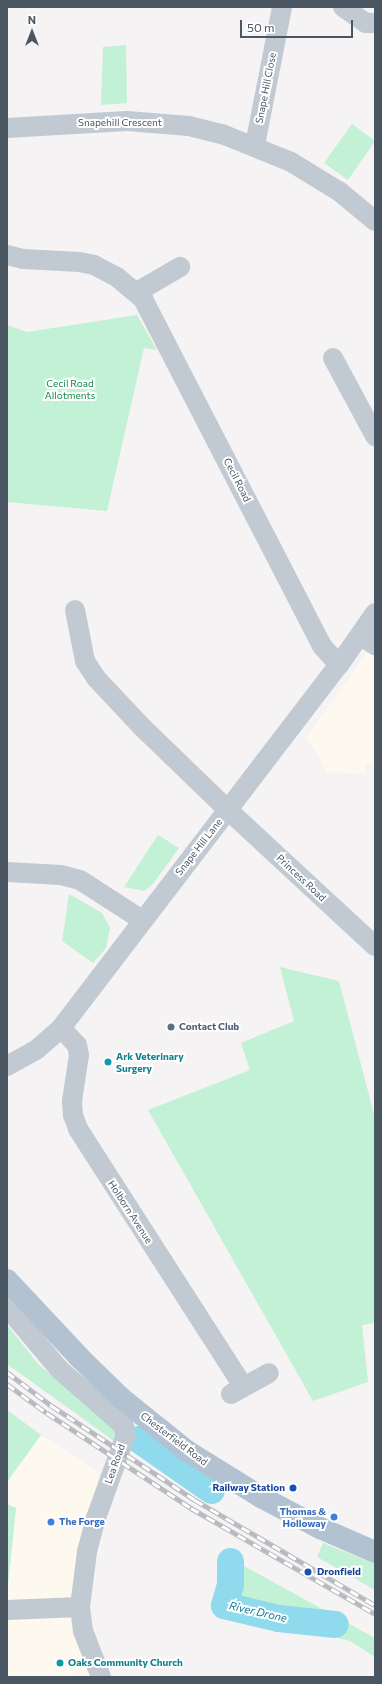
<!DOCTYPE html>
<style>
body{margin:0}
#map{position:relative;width:382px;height:1684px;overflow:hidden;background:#f5f3f3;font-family:Commissioner,sans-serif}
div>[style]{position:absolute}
.commercial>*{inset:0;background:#fdf9ef}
.green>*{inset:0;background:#c3f1d5}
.river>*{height:27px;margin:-13.5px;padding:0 13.5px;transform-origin:13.5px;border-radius:13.5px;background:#90daee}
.minor>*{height:20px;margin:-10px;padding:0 10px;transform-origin:10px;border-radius:10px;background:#c1cad2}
.major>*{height:22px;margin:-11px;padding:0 11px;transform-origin:11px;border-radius:11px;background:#b3c2d1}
.rail>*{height:4.5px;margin-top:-2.25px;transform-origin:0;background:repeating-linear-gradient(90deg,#fff 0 9px,#b5b8bd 0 18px);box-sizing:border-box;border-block:1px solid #b5b8bd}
.dots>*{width:11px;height:11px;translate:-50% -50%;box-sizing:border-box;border:2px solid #fff;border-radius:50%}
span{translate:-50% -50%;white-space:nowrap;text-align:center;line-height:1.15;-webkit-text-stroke:4px #fff;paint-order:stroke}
.street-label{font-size:10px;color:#4a5661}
.park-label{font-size:10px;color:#17864f}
.service-label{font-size:10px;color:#4e5e75;font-weight:700}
.left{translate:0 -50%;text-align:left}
.culture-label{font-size:10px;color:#0d838f;font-weight:700}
.transit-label{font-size:10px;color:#164399;font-weight:700}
.right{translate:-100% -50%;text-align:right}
.shop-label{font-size:10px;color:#366cbe;font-weight:700}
.water-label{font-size:11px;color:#0c7c9b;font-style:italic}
.frame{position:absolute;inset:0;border:8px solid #4a5661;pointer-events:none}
.north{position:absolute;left:12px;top:12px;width:40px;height:40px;-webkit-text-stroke:3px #fff;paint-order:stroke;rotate:0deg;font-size:11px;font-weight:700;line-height:16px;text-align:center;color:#4a5661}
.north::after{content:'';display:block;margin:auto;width:14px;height:18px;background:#4a5661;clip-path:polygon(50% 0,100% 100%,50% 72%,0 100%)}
.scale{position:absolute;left:240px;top:20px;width:113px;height:18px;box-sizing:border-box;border:2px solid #4a5661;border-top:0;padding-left:5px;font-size:12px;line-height:14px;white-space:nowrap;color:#4a5661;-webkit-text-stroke:3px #fff;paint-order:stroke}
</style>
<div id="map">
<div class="commercial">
<div style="clip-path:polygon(375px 641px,375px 763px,366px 764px,365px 774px,327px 772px,307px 737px)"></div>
<div style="clip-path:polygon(41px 1435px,98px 1472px,108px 1516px,86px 1598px,95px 1675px,7px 1677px,7px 1595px,16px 1509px,7px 1504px,7px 1482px)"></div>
</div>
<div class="green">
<div style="clip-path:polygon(126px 45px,127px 103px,101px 105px,103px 47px)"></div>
<div style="clip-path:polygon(352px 124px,375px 141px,348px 180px,324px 163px)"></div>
<div style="clip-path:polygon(137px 315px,157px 350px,144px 348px,107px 511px,7px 502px,7px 325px,27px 332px)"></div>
<div style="clip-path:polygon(158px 835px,179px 848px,153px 884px,144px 891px,124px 887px)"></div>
<div style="clip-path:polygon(69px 894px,102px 913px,110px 928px,106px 948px,93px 963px,62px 941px)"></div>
<div style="clip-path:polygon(280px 967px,339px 981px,375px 1118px,375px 1323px,362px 1325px,368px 1382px,313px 1401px,148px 1110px,250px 1070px,241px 1043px,294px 1021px)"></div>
<div style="clip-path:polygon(7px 1325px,39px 1365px,109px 1422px,115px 1431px,114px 1441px,7px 1364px)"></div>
<div style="clip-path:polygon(7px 1410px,41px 1435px,7px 1482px)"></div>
<div style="clip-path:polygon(7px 1504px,16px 1508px,7px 1595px)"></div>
<div style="clip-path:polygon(323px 1543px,375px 1564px,375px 1590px,317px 1557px)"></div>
<div style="clip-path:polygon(224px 1555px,375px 1638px,375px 1657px,350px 1641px,216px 1609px)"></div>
</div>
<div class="river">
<div style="left:138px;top:1439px;width:89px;rotate:34.9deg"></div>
<div style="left:230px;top:1561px;width:23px;rotate:90deg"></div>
<div style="left:230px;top:1584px;width:22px;rotate:106deg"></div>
<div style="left:224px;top:1605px;width:56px;rotate:13.5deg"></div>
<div style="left:278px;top:1618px;width:57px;rotate:6deg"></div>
</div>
<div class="minor">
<div style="left:343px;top:7px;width:28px;rotate:35deg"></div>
<div style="left:366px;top:23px;width:9px"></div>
<div style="left:7px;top:128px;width:120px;rotate:-3.3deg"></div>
<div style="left:127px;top:121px;width:62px;rotate:4.6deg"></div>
<div style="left:189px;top:126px;width:34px;rotate:14deg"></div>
<div style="left:222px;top:134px;width:74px;rotate:22.1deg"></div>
<div style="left:291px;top:162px;width:57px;rotate:31.5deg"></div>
<div style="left:340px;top:192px;width:45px;rotate:39.6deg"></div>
<div style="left:255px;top:145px;width:141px;rotate:-78.9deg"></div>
<div style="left:7px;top:255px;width:16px;rotate:14deg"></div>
<div style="left:23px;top:259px;width:56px;rotate:3.1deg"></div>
<div style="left:79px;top:262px;width:15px;rotate:11deg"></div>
<div style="left:94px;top:265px;width:27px;rotate:28deg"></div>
<div style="left:118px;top:278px;width:33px;rotate:40deg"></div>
<div style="left:143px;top:299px;width:390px;rotate:62.7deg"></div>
<div style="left:322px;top:646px;width:25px;rotate:48deg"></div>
<div style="left:137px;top:292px;width:50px;rotate:-30.2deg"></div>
<div style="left:333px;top:358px;width:89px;rotate:61.7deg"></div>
<div style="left:75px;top:610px;width:52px;rotate:78.9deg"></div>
<div style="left:85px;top:661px;width:20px;rotate:57deg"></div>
<div style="left:96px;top:678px;width:67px;rotate:46.8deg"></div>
<div style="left:142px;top:727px;width:120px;rotate:44deg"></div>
<div style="left:228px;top:810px;width:200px;rotate:42.8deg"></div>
<div style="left:361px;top:636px;width:17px;rotate:33deg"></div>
<div style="left:7px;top:872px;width:54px;rotate:3.2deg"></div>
<div style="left:61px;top:875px;width:20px;rotate:15deg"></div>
<div style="left:80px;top:880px;width:74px;rotate:32.8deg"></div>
<div style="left:61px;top:1028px;width:23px;rotate:47deg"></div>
<div style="left:77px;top:1045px;width:10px;rotate:79deg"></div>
<div style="left:79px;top:1055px;width:47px;rotate:98.7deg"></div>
<div style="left:72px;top:1101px;width:14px;rotate:86deg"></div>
<div style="left:73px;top:1115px;width:15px;rotate:70deg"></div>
<div style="left:78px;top:1129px;width:305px;rotate:57.3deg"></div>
<div style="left:7px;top:1066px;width:33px;rotate:-29deg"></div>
<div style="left:36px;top:1050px;width:33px;rotate:-41deg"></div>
<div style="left:61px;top:1028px;width:457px;rotate:-52.6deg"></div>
<div style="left:339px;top:665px;width:63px;rotate:-55.3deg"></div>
<div style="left:7px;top:1292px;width:22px;rotate:77deg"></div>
<div style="left:12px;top:1313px;width:73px;rotate:50deg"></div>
<div style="left:59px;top:1369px;width:86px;rotate:41.2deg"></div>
<div style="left:124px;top:1426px;width:11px;rotate:85deg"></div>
<div style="left:125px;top:1437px;width:86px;rotate:109.7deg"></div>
<div style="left:96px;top:1518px;width:35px;rotate:105deg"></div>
<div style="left:87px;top:1552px;width:55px;rotate:97.3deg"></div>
<div style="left:80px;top:1607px;width:24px;rotate:83deg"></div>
<div style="left:83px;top:1631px;width:49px;rotate:68.6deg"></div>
<div style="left:231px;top:1394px;width:43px;rotate:-28.9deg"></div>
<div style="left:7px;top:1610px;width:73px;rotate:-2.4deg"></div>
</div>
<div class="major">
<div style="left:7px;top:1280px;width:107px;rotate:46.9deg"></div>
<div style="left:80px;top:1358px;width:57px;rotate:44.3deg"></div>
<div style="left:121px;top:1398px;width:85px;rotate:38.8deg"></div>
<div style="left:187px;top:1451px;width:87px;rotate:31.9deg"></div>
<div style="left:261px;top:1497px;width:67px;rotate:27.7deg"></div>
<div style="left:320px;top:1528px;width:60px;rotate:23.6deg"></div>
</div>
<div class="rail">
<div style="left:7px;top:1372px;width:56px;rotate:37.1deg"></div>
<div style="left:52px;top:1406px;width:171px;rotate:33.3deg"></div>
<div style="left:195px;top:1500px;width:208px;rotate:30.3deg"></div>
<div style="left:7px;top:1384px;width:49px;rotate:35.9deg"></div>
<div style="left:47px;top:1413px;width:173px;rotate:33.4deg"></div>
<div style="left:191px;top:1508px;width:212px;rotate:29.9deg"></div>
</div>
<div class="dots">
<div style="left:171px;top:1027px;background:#5c6f8a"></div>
<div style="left:108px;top:1062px;background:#0f9aa8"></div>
<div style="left:293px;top:1488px;background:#1a4fb4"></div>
<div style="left:334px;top:1517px;background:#3f7fe0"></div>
<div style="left:51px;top:1522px;background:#3f7fe0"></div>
<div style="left:308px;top:1572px;background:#1a4fb4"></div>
<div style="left:60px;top:1663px;background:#0f9aa8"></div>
</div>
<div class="street-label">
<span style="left:266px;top:88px;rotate:-79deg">Snape Hill Close</span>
<span style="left:120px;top:123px">Snapehill Crescent</span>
<span style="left:237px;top:480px;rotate:63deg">Cecil Road</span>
<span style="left:199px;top:847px;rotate:-52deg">Snape Hill Lane</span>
<span style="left:301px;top:878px;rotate:43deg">Princess Road</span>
<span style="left:130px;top:1212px;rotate:57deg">Holborn Avenue</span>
<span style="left:174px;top:1439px;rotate:37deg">Chesterfield Road</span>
<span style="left:115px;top:1464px;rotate:-70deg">Lea Road</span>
</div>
<div class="park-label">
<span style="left:70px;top:389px">Cecil Road<br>Allotments</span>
</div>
<div class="service-label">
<span class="left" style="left:179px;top:1027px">Contact Club</span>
</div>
<div class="culture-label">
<span class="left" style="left:116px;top:1062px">Ark Veterinary<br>Surgery</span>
<span class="left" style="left:68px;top:1663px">Oaks Community Church</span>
</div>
<div class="transit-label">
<span class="right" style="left:285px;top:1488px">Railway Station</span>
<span class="left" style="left:317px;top:1572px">Dronfield</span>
</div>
<div class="shop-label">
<span class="right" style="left:326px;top:1517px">Thomas &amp;<br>Holloway</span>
<span class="left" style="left:59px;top:1522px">The Forge</span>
</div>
<div class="water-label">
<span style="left:258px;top:1612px;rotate:13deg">River Drone</span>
</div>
<div class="frame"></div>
<div class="north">N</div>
<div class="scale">50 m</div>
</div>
